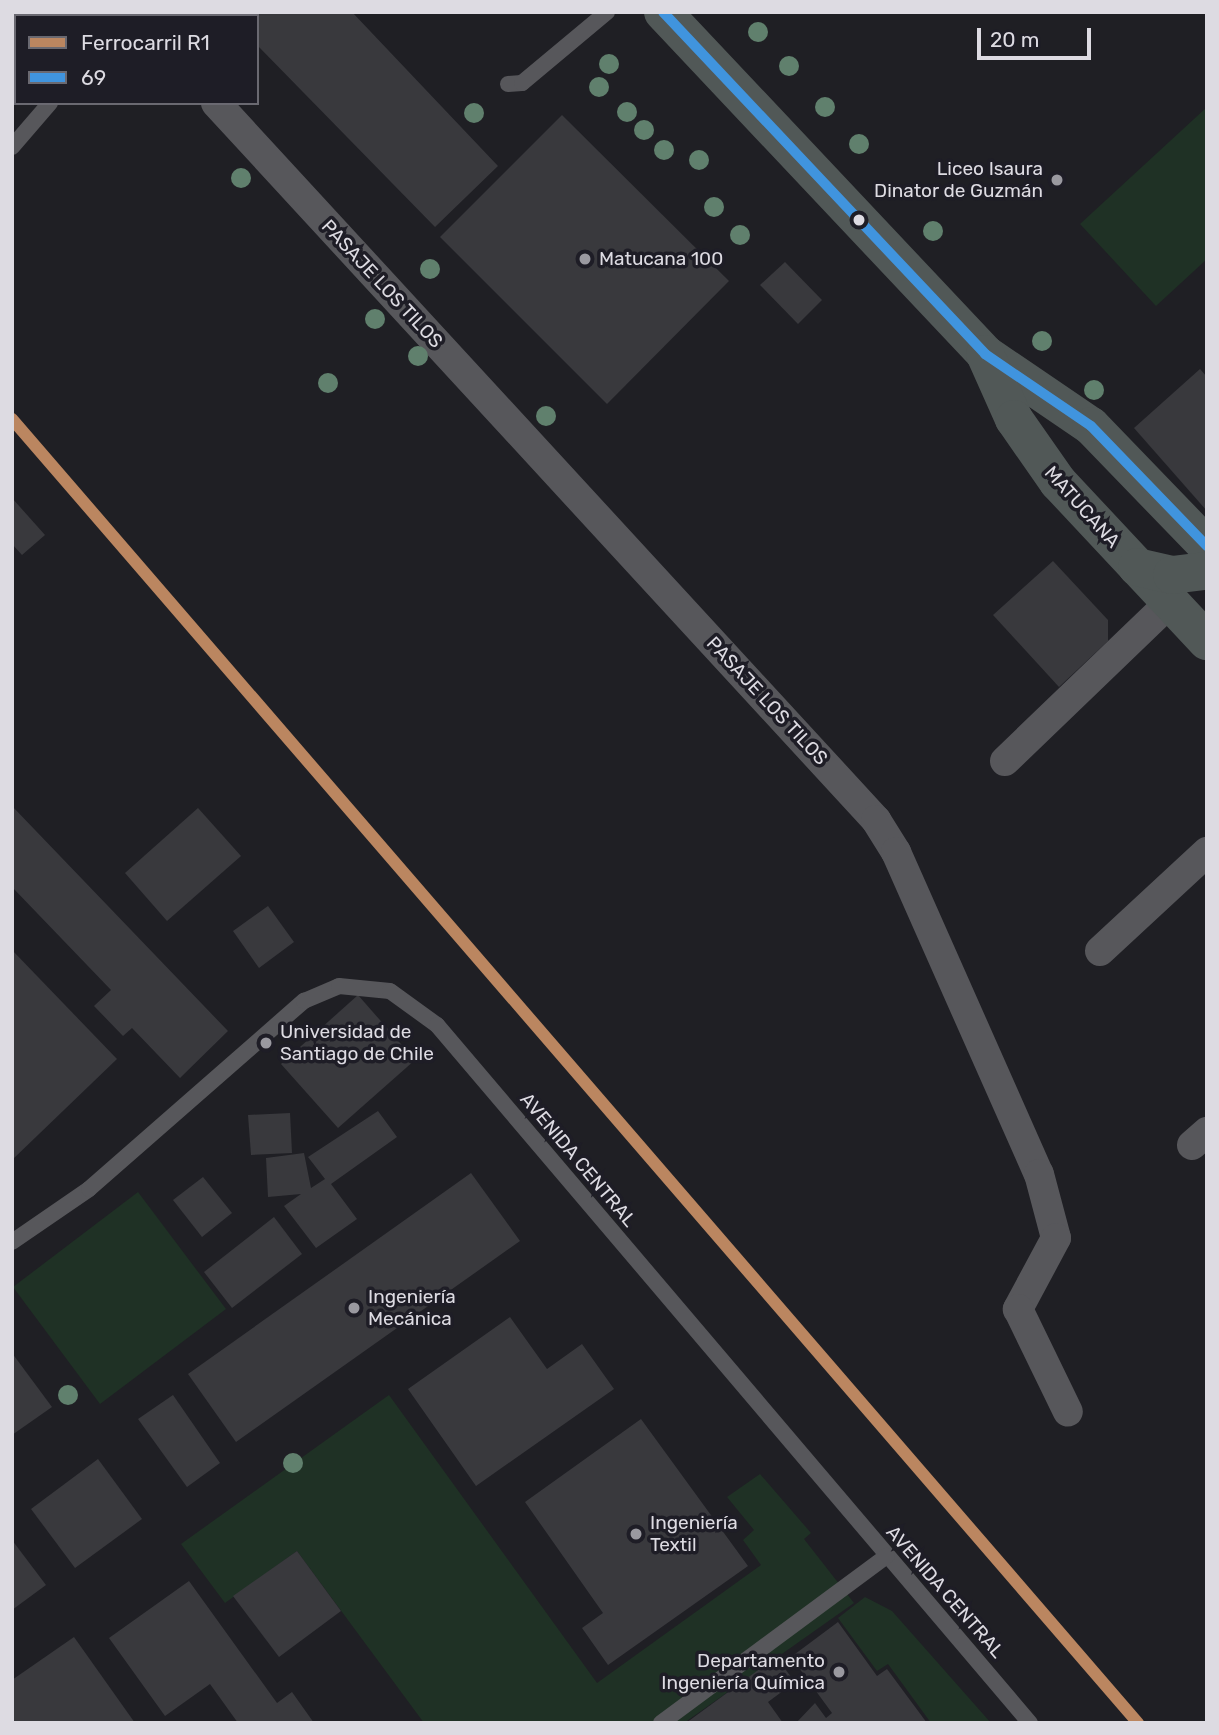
<!DOCTYPE html>
<meta charset="utf-8">
<style>
body{margin:0}
#map{position:relative;width:1219px;height:1735px;overflow:hidden;background:#1f1f24;font-family:Rubik,sans-serif}
div>[style]{position:absolute}
.green>*{inset:0;background:#1f3125}
.building>*{inset:0;background:#39393d}
.service>*{height:16px;margin:-8px;padding:0 8px;transform-origin:8px;border-radius:8px;background:#57575b}
.minor>*{height:30px;margin:-15px;padding:0 15px;transform-origin:15px;border-radius:15px;background:#57575b}
.primary>*{height:38px;margin:-19px;padding:0 19px;transform-origin:19px;border-radius:19px;background:#515857}
.bus-1>*{height:10px;margin:-5px;padding:0 5px;transform-origin:5px;border-radius:5px;background:#4094de}
.rail-1>*{height:12px;margin:-6px;padding:0 6px;transform-origin:6px;border-radius:6px;background:#bb8660}
.trees>*{width:20px;height:20px;margin:-10px;border-radius:50%;background:#60806d}
.dots>*{width:19px;height:19px;translate:-50% -50%;box-sizing:border-box;border:4px solid #1e1d26;border-radius:50%}
span{translate:-50% -50%;white-space:nowrap;text-align:center;line-height:1.15;-webkit-text-stroke:7px #1e1d26;paint-order:stroke}
.poi-label{font-size:19px;color:#dddbe2}
.right{translate:-100% -50%;text-align:right}
.left{translate:0 -50%;text-align:left}
.street-label{font-size:19px;color:#dddbe2}
.frame{position:absolute;inset:0;border:14px solid #dddbe2;pointer-events:none}
.legend{position:absolute;left:14px;top:14px;width:245px;height:91px;box-sizing:border-box;background:#1e1d26;border:2px solid #6a6971;margin:0;padding:9px 12px;list-style:none;font-size:21px;color:#dddbe2}
.legend li{display:flex;align-items:center;gap:14px;height:35px}
.legend b{width:35px;border:2px solid #6a6971}
.scale{position:absolute;left:977px;top:28px;width:114px;height:32px;box-sizing:border-box;border:4px solid #dddbe2;border-top:0;padding-left:9px;font-size:21px;line-height:24px;white-space:nowrap;color:#dddbe2;-webkit-text-stroke:5px #1e1d26;paint-order:stroke}
</style>
<div id="map">
<div class="green">
<div style="clip-path:polygon(1207px 107px,1207px 259px,1156px 306px,1080px 224px)"></div>
<div style="clip-path:polygon(138px 1192px,226px 1309px,100px 1404px,13px 1287px)"></div>
<div style="clip-path:polygon(389px 1395px,597px 1683px,761px 1565px,743px 1540px,754px 1530px,727px 1497px,760px 1474px,811px 1533px,804px 1539px,854px 1603px,684px 1723px,424px 1723px,297px 1551px,225px 1603px,181px 1544px)"></div>
<div style="clip-path:polygon(865px 1597px,892px 1611px,991px 1723px,931px 1723px,888px 1664px,877px 1671px,838px 1618px)"></div>
</div>
<div class="building">
<div style="clip-path:polygon(225px 12px,352px 12px,498px 166px,435px 227px,257px 45px,257px 16px)"></div>
<div style="clip-path:polygon(562px 115px,729px 281px,607px 404px,440px 237px)"></div>
<div style="clip-path:polygon(785px 262px,822px 300px,798px 324px,760px 285px)"></div>
<div style="clip-path:polygon(1200px 369px,1207px 377px,1207px 511px,1134px 428px)"></div>
<div style="clip-path:polygon(12px 498px,45px 535px,22px 555px,12px 544px)"></div>
<div style="clip-path:polygon(1053px 561px,1108px 620px,1108px 641px,1059px 687px,993px 615px)"></div>
<div style="clip-path:polygon(12px 806px,228px 1031px,180px 1078px,132px 1028px,123px 1036px,94px 1006px,111px 990px,12px 887px)"></div>
<div style="clip-path:polygon(198px 808px,241px 856px,167px 921px,125px 873px)"></div>
<div style="clip-path:polygon(268px 906px,294px 942px,259px 968px,233px 931px)"></div>
<div style="clip-path:polygon(12px 950px,117px 1059px,12px 1160px)"></div>
<div style="clip-path:polygon(358px 995px,415px 1060px,338px 1128px,281px 1064px)"></div>
<div style="clip-path:polygon(378px 1111px,397px 1137px,331px 1184px,357px 1219px,316px 1248px,284px 1206px,301px 1194px,268px 1197px,266px 1158px,304px 1153px,311px 1188px,325px 1179px,308px 1157px)"></div>
<div style="clip-path:polygon(290px 1113px,292px 1153px,251px 1155px,248px 1115px)"></div>
<div style="clip-path:polygon(471px 1173px,520px 1241px,236px 1442px,188px 1374px)"></div>
<div style="clip-path:polygon(203px 1177px,232px 1213px,202px 1237px,173px 1200px)"></div>
<div style="clip-path:polygon(274px 1217px,302px 1254px,232px 1308px,204px 1272px)"></div>
<div style="clip-path:polygon(510px 1317px,547px 1369px,582px 1344px,614px 1389px,476px 1486px,408px 1389px)"></div>
<div style="clip-path:polygon(12px 1353px,52px 1407px,12px 1435px)"></div>
<div style="clip-path:polygon(173px 1395px,220px 1463px,187px 1487px,138px 1419px)"></div>
<div style="clip-path:polygon(641px 1419px,748px 1566px,608px 1665px,582px 1628px,603px 1613px,525px 1502px)"></div>
<div style="clip-path:polygon(98px 1459px,142px 1519px,75px 1568px,31px 1509px)"></div>
<div style="clip-path:polygon(12px 1540px,46px 1585px,12px 1610px)"></div>
<div style="clip-path:polygon(297px 1551px,341px 1611px,279px 1657px,233px 1596px)"></div>
<div style="clip-path:polygon(189px 1581px,277px 1703px,292px 1692px,314px 1723px,238px 1723px,210px 1684px,165px 1716px,109px 1638px)"></div>
<div style="clip-path:polygon(838px 1622px,877px 1676px,887px 1669px,927px 1723px,796px 1723px,815px 1703px,826px 1718px,832px 1713px,791px 1657px)"></div>
<div style="clip-path:polygon(74px 1637px,135px 1723px,12px 1723px,12px 1680px)"></div>
<div style="clip-path:polygon(776px 1657px,795px 1682px,768px 1702px,783px 1723px,686px 1723px)"></div>
</div>
<div class="service">
<div style="left:39px;top:12px;width:5px;rotate:53deg"></div>
<div style="left:508px;top:84px;width:14px;rotate:-4deg"></div>
<div style="left:522px;top:83px;width:111px;rotate:-39.9deg"></div>
<div style="left:12px;top:147px;width:58px;rotate:-49.2deg"></div>
<div style="left:12px;top:1242px;width:93px;rotate:-34.5deg"></div>
<div style="left:89px;top:1189px;width:286px;rotate:-41.2deg"></div>
<div style="left:304px;top:1001px;width:38px;rotate:-23deg"></div>
<div style="left:339px;top:986px;width:51px;rotate:5.6deg"></div>
<div style="left:390px;top:991px;width:58px;rotate:35.9deg"></div>
<div style="left:437px;top:1025px;width:916px;rotate:49.65deg"></div>
<div style="left:661px;top:1723px;width:281px;rotate:-36.5deg"></div>
</div>
<div class="minor">
<div style="left:132px;top:12px;width:5px;rotate:53deg"></div>
<div style="left:216px;top:103px;width:975px;rotate:47.37deg"></div>
<div style="left:876px;top:820px;width:38px;rotate:58deg"></div>
<div style="left:896px;top:852px;width:352px;rotate:66.1deg"></div>
<div style="left:1039px;top:1174px;width:66px;rotate:75.1deg"></div>
<div style="left:1056px;top:1238px;width:81px;rotate:118.2deg"></div>
<div style="left:1018px;top:1309px;width:114px;rotate:64.1deg"></div>
<div style="left:1005px;top:761px;width:229px;rotate:-43.9deg"></div>
<div style="left:1100px;top:951px;width:146px;rotate:-42.8deg"></div>
<div style="left:1192px;top:1145px;width:20px;rotate:-41deg"></div>
</div>
<div class="primary">
<div style="left:663px;top:12px;width:470px;rotate:46.7deg"></div>
<div style="left:985px;top:354px;width:128px;rotate:34.2deg"></div>
<div style="left:1091px;top:426px;width:167px;rotate:46deg"></div>
<div style="left:985px;top:354px;width:71px;rotate:66deg"></div>
<div style="left:1014px;top:419px;width:77px;rotate:55.1deg"></div>
<div style="left:1058px;top:482px;width:218px;rotate:46.9deg"></div>
<div style="left:1137px;top:567px;width:36px;rotate:13deg"></div>
<div style="left:1172px;top:575px;width:35px;rotate:-7deg"></div>
</div>
<div class="bus-1">
<div style="left:663px;top:12px;width:470px;rotate:46.7deg"></div>
<div style="left:985px;top:354px;width:128px;rotate:34.2deg"></div>
<div style="left:1091px;top:426px;width:167px;rotate:46deg"></div>
</div>
<div class="rail-1">
<div style="left:12px;top:419px;width:1723px;rotate:49.19deg"></div>
</div>
<div class="trees">
<div style="left:758px;top:32px"></div>
<div style="left:609px;top:64px"></div>
<div style="left:789px;top:66px"></div>
<div style="left:599px;top:87px"></div>
<div style="left:825px;top:107px"></div>
<div style="left:627px;top:112px"></div>
<div style="left:474px;top:113px"></div>
<div style="left:644px;top:130px"></div>
<div style="left:859px;top:144px"></div>
<div style="left:664px;top:150px"></div>
<div style="left:699px;top:160px"></div>
<div style="left:241px;top:178px"></div>
<div style="left:714px;top:207px"></div>
<div style="left:933px;top:231px"></div>
<div style="left:740px;top:235px"></div>
<div style="left:430px;top:269px"></div>
<div style="left:375px;top:319px"></div>
<div style="left:1042px;top:341px"></div>
<div style="left:418px;top:356px"></div>
<div style="left:328px;top:383px"></div>
<div style="left:1094px;top:390px"></div>
<div style="left:546px;top:416px"></div>
<div style="left:68px;top:1395px"></div>
<div style="left:293px;top:1463px"></div>
</div>
<div class="dots">
<div style="left:1057px;top:180px;background:#9a99a0"></div>
<div style="left:859px;top:220px;background:#dddbe2"></div>
<div style="left:585px;top:259px;background:#9a99a0"></div>
<div style="left:266px;top:1043px;background:#9a99a0"></div>
<div style="left:354px;top:1308px;background:#9a99a0"></div>
<div style="left:636px;top:1534px;background:#9a99a0"></div>
<div style="left:839px;top:1672px;background:#9a99a0"></div>
</div>
<div class="poi-label">
<span class="right" style="left:1043px;top:180px">Liceo Isaura<br>Dinator de Guzmán</span>
<span class="left" style="left:599px;top:259px">Matucana 100</span>
<span class="left" style="left:280px;top:1043px">Universidad de<br>Santiago de Chile</span>
<span class="left" style="left:368px;top:1308px">Ingeniería<br>Mecánica</span>
<span class="left" style="left:650px;top:1534px">Ingeniería<br>Textil</span>
<span class="right" style="left:825px;top:1672px">Departamento<br>Ingeniería Química</span>
</div>
<div class="street-label">
<span style="left:382px;top:284px;rotate:47deg">PASAJE LOS TILOS</span>
<span style="left:1082px;top:507px;rotate:48deg">MATUCANA</span>
<span style="left:767px;top:701px;rotate:47deg">PASAJE LOS TILOS</span>
<span style="left:578px;top:1160px;rotate:50deg">AVENIDA CENTRAL</span>
<span style="left:945px;top:1592px;rotate:49deg">AVENIDA CENTRAL</span>
</div>
<div class="frame"></div>
<ul class="legend">
<li><b style="height:9px;background:#bb8660"></b>Ferrocarril R1</li>
<li><b style="height:9px;background:#4094de"></b>69</li>
</ul>
<div class="scale">20 m</div>
</div>
